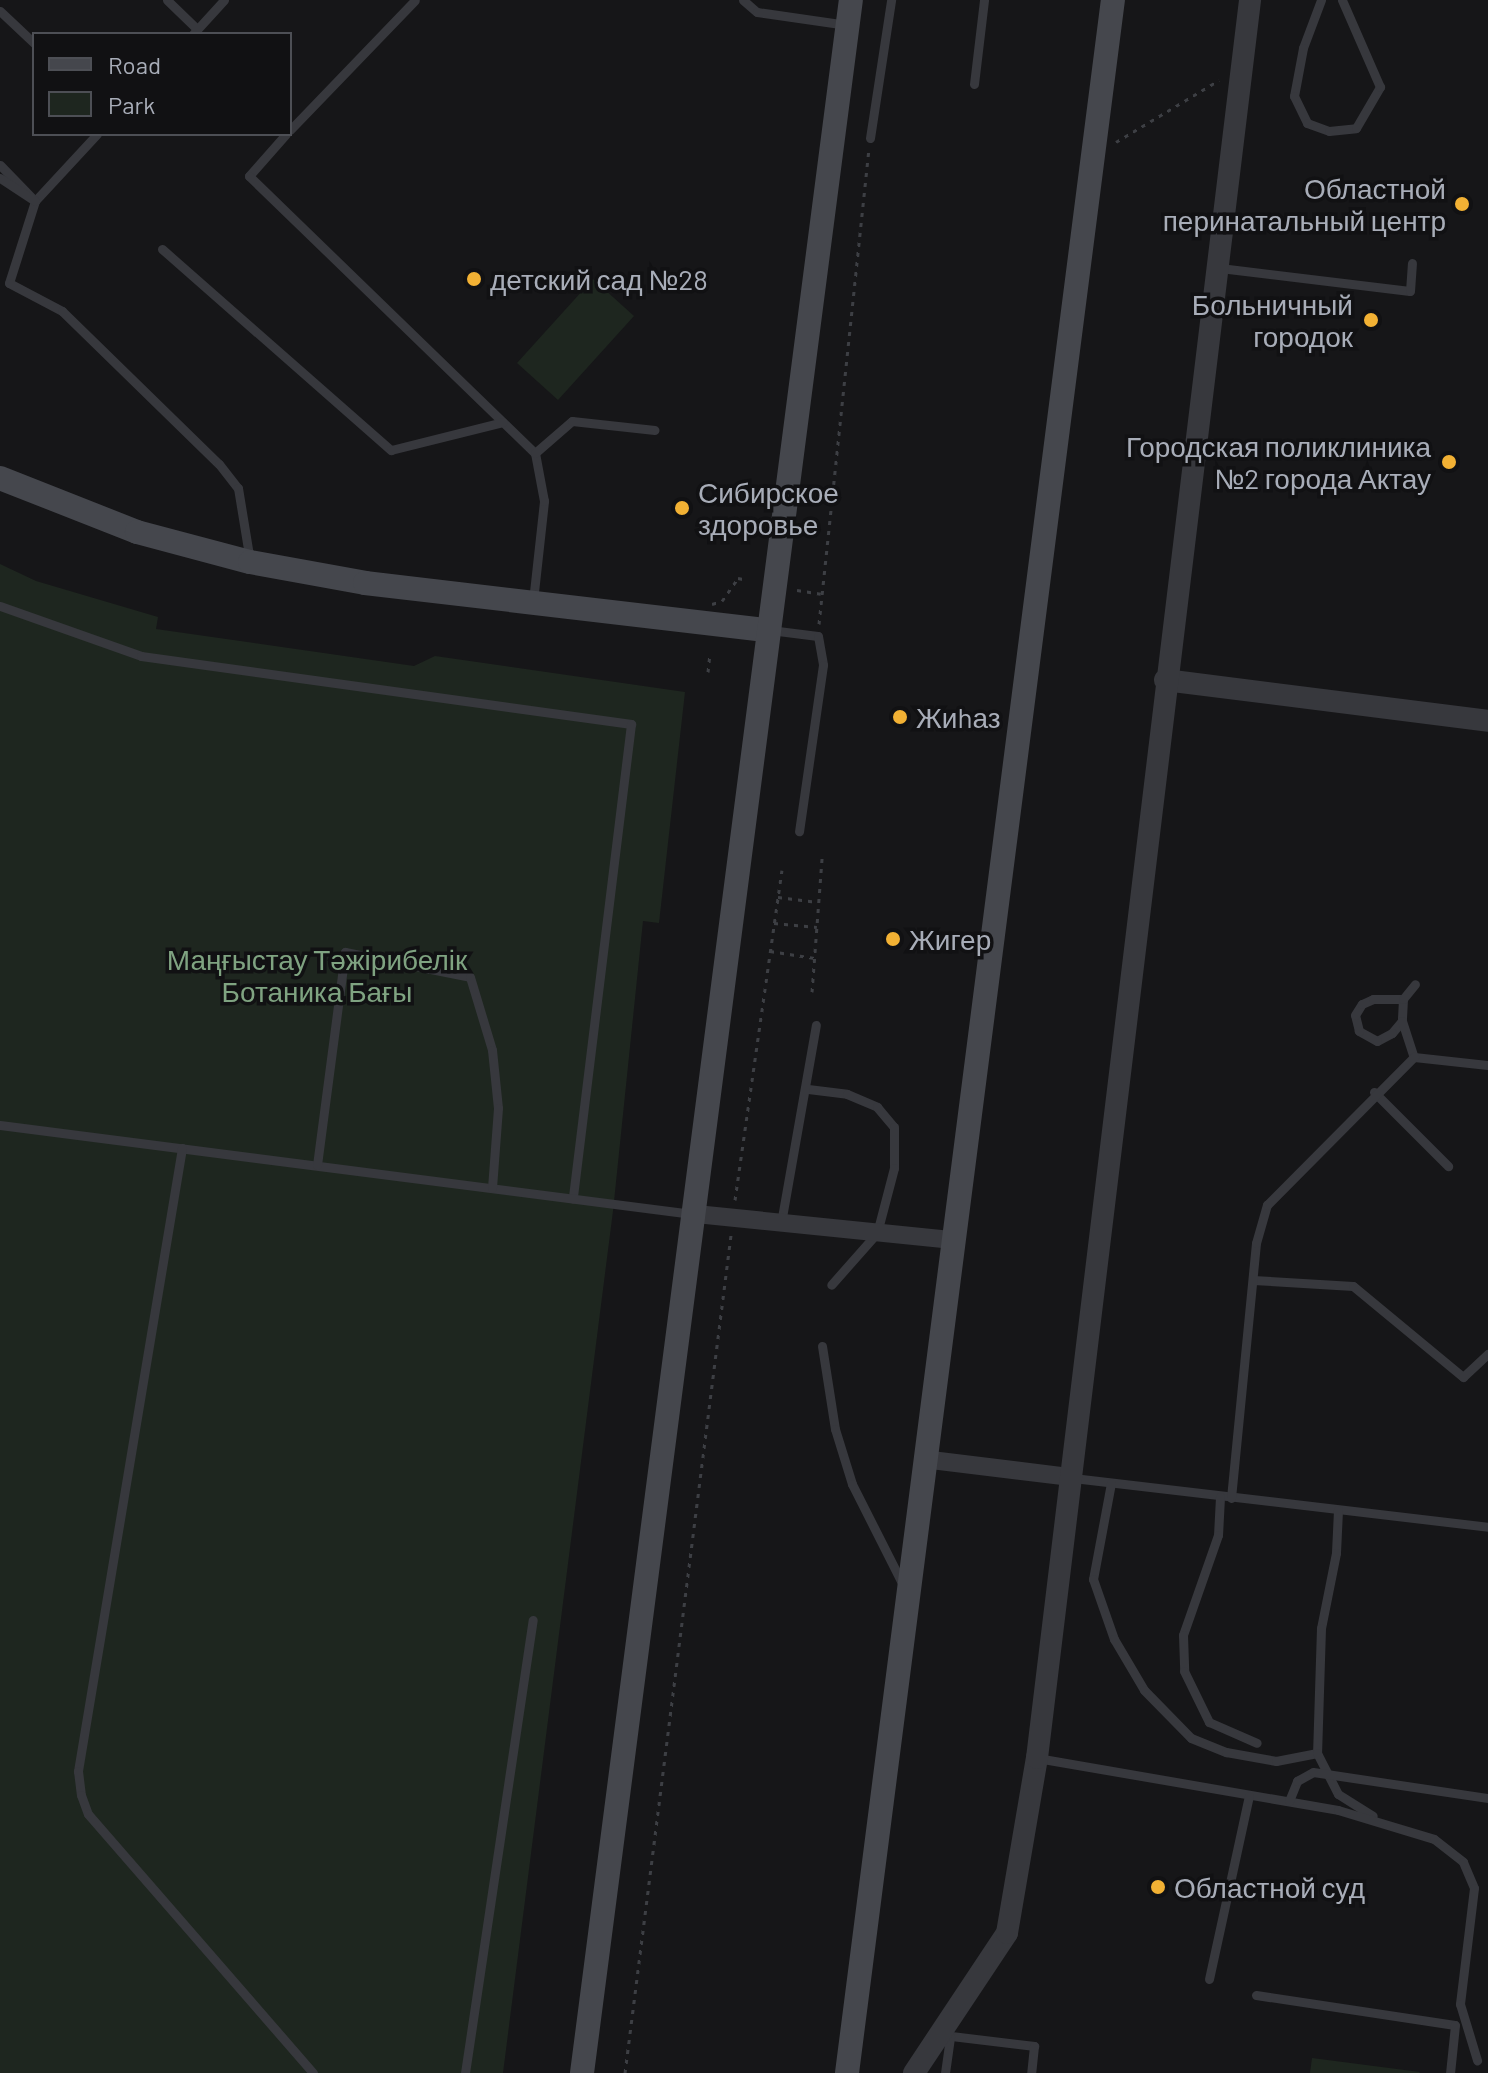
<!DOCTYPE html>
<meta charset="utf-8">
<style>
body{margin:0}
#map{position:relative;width:1488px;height:2073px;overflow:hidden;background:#161618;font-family:Barlow,sans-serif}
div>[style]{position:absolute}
.green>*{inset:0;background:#1e261f}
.path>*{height:3px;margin-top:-1.5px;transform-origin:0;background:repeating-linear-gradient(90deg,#3d3f44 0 4px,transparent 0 10px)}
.service>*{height:9px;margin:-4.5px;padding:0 4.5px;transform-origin:4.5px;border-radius:4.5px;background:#37383d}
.minor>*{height:18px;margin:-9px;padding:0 9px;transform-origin:9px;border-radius:9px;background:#37383d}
.tertiary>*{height:22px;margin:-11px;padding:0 11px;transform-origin:11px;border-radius:11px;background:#37383d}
.secondary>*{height:24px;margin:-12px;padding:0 12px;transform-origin:12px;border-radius:12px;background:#45474d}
.dots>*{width:22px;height:22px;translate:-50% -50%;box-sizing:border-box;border:4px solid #111113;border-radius:50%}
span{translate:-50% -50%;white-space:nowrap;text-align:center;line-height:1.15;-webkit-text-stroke:7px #111113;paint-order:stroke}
.poi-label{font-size:28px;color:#a8adb8}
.right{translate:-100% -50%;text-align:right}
.left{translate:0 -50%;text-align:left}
.park-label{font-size:28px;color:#7fa381}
.legend{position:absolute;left:32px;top:32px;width:260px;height:104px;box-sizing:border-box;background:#111113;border:2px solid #4d4f55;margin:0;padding:10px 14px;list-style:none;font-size:24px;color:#a8adb8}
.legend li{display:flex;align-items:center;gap:16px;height:40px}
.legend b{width:40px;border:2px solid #4d4f55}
</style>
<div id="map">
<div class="green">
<div style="clip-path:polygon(593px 279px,634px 316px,558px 400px,517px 363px)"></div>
<div style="clip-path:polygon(0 564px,36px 581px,158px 617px,156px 629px,414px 666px,435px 656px,685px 692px,659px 923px,643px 921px,613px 1211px,503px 2073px,0 2073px)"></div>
<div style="clip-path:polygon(1312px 2058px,1420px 2072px,1419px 2073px,1310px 2073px)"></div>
</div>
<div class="path">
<div style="left:1116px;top:142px;width:120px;rotate:-31deg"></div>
<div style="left:797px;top:590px;width:24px;rotate:9deg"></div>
<div style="left:712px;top:604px;width:10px;rotate:-17deg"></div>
<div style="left:722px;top:601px;width:28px;rotate:-55deg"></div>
<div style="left:738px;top:578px;width:5px;rotate:11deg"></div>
<div style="left:819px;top:624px;width:477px;rotate:-84deg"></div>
<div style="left:708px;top:672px;width:19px;rotate:-84deg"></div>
<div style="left:778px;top:897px;width:40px;rotate:7.1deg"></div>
<div style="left:774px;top:923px;width:43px;rotate:5.3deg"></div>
<div style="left:770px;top:951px;width:45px;rotate:9deg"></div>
<div style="left:812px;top:992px;width:134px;rotate:-85.7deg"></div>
<div style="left:735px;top:1200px;width:333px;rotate:-81.9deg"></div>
<div style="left:625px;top:2073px;width:845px;rotate:-82.79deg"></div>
</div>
<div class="service">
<div style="left:167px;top:0;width:42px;rotate:44deg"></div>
<div style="left:743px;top:0;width:18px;rotate:41deg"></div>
<div style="left:757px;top:12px;width:91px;rotate:8.2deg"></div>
<div style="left:1321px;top:0;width:51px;rotate:110.6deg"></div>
<div style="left:1303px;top:48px;width:49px;rotate:100.6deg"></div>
<div style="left:1294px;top:96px;width:30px;rotate:64deg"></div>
<div style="left:1307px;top:123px;width:23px;rotate:20deg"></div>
<div style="left:1329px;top:131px;width:27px;rotate:-6deg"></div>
<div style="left:1356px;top:128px;width:48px;rotate:-59.7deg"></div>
<div style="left:1380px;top:87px;width:95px;rotate:-113.6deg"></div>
<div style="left:0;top:11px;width:47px;rotate:43.3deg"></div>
<div style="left:193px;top:34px;width:46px;rotate:-47.6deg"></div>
<div style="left:974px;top:84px;width:85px;rotate:-83.2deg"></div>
<div style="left:290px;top:130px;width:180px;rotate:-46.1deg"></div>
<div style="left:97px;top:134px;width:91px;rotate:132.8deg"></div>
<div style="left:35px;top:201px;width:86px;rotate:107.6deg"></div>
<div style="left:9px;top:283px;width:60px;rotate:27.8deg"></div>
<div style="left:62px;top:311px;width:219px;rotate:44.3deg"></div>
<div style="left:219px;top:464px;width:31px;rotate:52deg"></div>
<div style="left:238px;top:488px;width:74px;rotate:80.7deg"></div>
<div style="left:286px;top:134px;width:56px;rotate:131.4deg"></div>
<div style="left:249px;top:176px;width:398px;rotate:44.1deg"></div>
<div style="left:870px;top:138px;width:140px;rotate:-81.3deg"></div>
<div style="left:0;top:165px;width:50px;rotate:45.8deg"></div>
<div style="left:35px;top:201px;width:42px;rotate:-146.7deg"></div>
<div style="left:162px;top:249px;width:305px;rotate:41.3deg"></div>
<div style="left:391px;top:450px;width:115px;rotate:-14deg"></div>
<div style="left:1220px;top:268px;width:191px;rotate:6.9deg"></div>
<div style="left:1410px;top:291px;width:28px;rotate:-86deg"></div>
<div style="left:533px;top:601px;width:101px;rotate:-83.7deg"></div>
<div style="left:544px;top:501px;width:49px;rotate:-100.6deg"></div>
<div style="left:535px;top:453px;width:49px;rotate:-40.9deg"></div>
<div style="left:572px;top:421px;width:83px;rotate:6.2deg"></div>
<div style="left:0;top:606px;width:150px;rotate:19.5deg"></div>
<div style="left:141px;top:656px;width:495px;rotate:7.9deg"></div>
<div style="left:631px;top:724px;width:478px;rotate:97deg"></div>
<div style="left:770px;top:630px;width:48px;rotate:7.1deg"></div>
<div style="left:818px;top:636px;width:29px;rotate:80deg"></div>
<div style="left:823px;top:665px;width:168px;rotate:98.2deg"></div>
<div style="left:1403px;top:999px;width:22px;rotate:93deg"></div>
<div style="left:1402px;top:1021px;width:16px;rotate:130deg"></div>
<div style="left:1392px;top:1033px;width:17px;rotate:152deg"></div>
<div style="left:1377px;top:1041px;width:21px;rotate:-151deg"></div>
<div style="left:1359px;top:1031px;width:16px;rotate:-104deg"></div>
<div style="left:1355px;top:1015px;width:13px;rotate:-58deg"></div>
<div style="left:1362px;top:1004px;width:12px;rotate:-24deg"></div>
<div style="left:1373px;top:999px;width:30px"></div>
<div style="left:1403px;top:999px;width:19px;rotate:-51deg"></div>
<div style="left:1402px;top:1021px;width:38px;rotate:72deg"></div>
<div style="left:1414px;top:1057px;width:74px;rotate:6.2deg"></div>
<div style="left:808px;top:1089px;width:39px;rotate:7deg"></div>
<div style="left:847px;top:1094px;width:33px;rotate:23deg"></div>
<div style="left:877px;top:1107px;width:26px;rotate:50deg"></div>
<div style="left:894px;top:1127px;width:41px;rotate:90deg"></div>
<div style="left:894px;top:1168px;width:67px;rotate:104.7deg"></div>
<div style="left:877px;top:1233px;width:69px;rotate:131.5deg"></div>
<div style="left:1374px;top:1092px;width:105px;rotate:45deg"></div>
<div style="left:0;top:1125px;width:698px;rotate:7.33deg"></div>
<div style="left:182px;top:1148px;width:632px;rotate:99.48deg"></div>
<div style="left:78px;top:1771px;width:24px;rotate:83deg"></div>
<div style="left:81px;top:1795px;width:20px;rotate:70deg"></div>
<div style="left:88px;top:1814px;width:343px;rotate:49deg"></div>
<div style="left:317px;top:1165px;width:215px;rotate:-82.5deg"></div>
<div style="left:345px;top:952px;width:127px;rotate:11.3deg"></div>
<div style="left:470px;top:977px;width:76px;rotate:73.2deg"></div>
<div style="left:492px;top:1050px;width:58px;rotate:84.1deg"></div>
<div style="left:498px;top:1108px;width:80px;rotate:94.3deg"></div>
<div style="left:781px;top:1223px;width:201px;rotate:-80deg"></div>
<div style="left:1253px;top:1280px;width:100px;rotate:3.4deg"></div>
<div style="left:1353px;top:1286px;width:143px;rotate:39.6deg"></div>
<div style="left:1463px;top:1377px;width:34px;rotate:-43deg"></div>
<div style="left:822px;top:1346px;width:84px;rotate:81.1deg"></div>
<div style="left:835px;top:1429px;width:58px;rotate:72.8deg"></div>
<div style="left:852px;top:1484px;width:115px;rotate:63.2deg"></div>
<div style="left:1073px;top:1478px;width:418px;rotate:6.7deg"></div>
<div style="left:1111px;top:1483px;width:98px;rotate:100.6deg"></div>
<div style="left:1093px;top:1579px;width:64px;rotate:70.7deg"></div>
<div style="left:1114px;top:1639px;width:59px;rotate:59.5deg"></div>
<div style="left:1144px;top:1690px;width:67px;rotate:45.6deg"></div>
<div style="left:1191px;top:1738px;width:38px;rotate:22deg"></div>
<div style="left:1226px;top:1752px;width:51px;rotate:10.2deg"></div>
<div style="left:1276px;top:1761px;width:42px;rotate:-11deg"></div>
<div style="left:1220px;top:1497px;width:38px;rotate:93deg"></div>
<div style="left:1218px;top:1535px;width:106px;rotate:109.3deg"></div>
<div style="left:1183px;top:1635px;width:36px;rotate:88deg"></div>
<div style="left:1184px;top:1671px;width:57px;rotate:63.9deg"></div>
<div style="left:1209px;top:1722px;width:52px;rotate:23.6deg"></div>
<div style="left:1231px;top:1498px;width:256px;rotate:-84.4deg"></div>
<div style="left:1256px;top:1243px;width:40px;rotate:-74deg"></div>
<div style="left:1267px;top:1205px;width:209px;rotate:-45.2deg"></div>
<div style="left:1338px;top:1510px;width:43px;rotate:92.7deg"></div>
<div style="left:1336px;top:1553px;width:76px;rotate:101.3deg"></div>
<div style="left:1321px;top:1628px;width:125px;rotate:91.8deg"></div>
<div style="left:1317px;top:1753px;width:46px;rotate:62.9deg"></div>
<div style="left:1338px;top:1794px;width:41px;rotate:32.2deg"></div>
<div style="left:1037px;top:1758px;width:305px;rotate:9.8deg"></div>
<div style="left:1338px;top:1810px;width:100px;rotate:16.8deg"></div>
<div style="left:1434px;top:1839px;width:37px;rotate:38deg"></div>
<div style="left:1463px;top:1862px;width:28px;rotate:67deg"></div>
<div style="left:1474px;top:1888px;width:117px;rotate:96.9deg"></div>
<div style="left:1460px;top:2004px;width:59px;rotate:73.1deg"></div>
<div style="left:1289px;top:1801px;width:22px;rotate:-68deg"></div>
<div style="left:1297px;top:1781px;width:18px;rotate:-29deg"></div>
<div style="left:1313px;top:1772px;width:177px;rotate:8.5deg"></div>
<div style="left:1209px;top:1979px;width:187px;rotate:-77.7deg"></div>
<div style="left:1256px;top:1995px;width:201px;rotate:8.6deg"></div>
<div style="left:1455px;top:2025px;width:48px;rotate:95.9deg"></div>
<div style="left:943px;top:2035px;width:92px;rotate:6.9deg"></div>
<div style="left:1034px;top:2046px;width:27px;rotate:96deg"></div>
<div style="left:465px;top:2073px;width:458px;rotate:-81.5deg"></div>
<div style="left:945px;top:2073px;width:37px;rotate:-82deg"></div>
</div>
<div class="minor">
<div style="left:696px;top:1214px;width:256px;rotate:5.8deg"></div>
<div style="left:923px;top:1459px;width:147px;rotate:7deg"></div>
</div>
<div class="tertiary">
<div style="left:1165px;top:680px;width:326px;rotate:7.2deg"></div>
<div style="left:914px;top:2073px;width:168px;rotate:-56.4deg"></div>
<div style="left:1007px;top:1933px;width:178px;rotate:-80.3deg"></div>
<div style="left:1037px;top:1758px;width:1771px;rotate:-83.09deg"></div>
</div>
<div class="secondary">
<div style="left:0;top:478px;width:147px;rotate:21.5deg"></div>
<div style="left:137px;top:532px;width:117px;rotate:14.9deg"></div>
<div style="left:250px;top:562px;width:117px;rotate:10.3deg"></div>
<div style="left:365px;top:583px;width:405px;rotate:6.7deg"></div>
<div style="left:582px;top:2073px;width:2090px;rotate:-82.61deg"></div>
<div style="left:847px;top:2073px;width:2090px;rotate:-82.69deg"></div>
</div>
<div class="dots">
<div style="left:1462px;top:204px;background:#f2b134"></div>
<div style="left:474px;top:279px;background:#f2b134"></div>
<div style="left:1371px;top:320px;background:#f2b134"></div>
<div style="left:1449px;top:462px;background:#f2b134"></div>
<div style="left:682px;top:508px;background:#f2b134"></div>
<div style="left:900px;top:717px;background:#f2b134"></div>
<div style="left:893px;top:939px;background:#f2b134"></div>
<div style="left:1158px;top:1887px;background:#f2b134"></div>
</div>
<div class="poi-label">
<span class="right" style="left:1446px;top:204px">Областной<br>перинатальный центр</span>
<span class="left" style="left:490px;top:279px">детский сад №28</span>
<span class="right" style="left:1353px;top:320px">Больничный<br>городок</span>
<span class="right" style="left:1431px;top:462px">Городская поликлиника<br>№2 города Актау</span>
<span class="left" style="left:698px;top:508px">Сибирское<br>здоровье</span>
<span class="left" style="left:916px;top:717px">Жиhаз</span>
<span class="left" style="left:909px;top:939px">Жигер</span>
<span class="left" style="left:1174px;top:1887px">Областной суд</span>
</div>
<div class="park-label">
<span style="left:317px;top:975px">Маңғыстау Тәжірибелік<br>Ботаника Бағы</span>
</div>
<ul class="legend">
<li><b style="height:10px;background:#45474d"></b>Road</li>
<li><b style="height:22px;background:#1e261f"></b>Park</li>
</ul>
</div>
